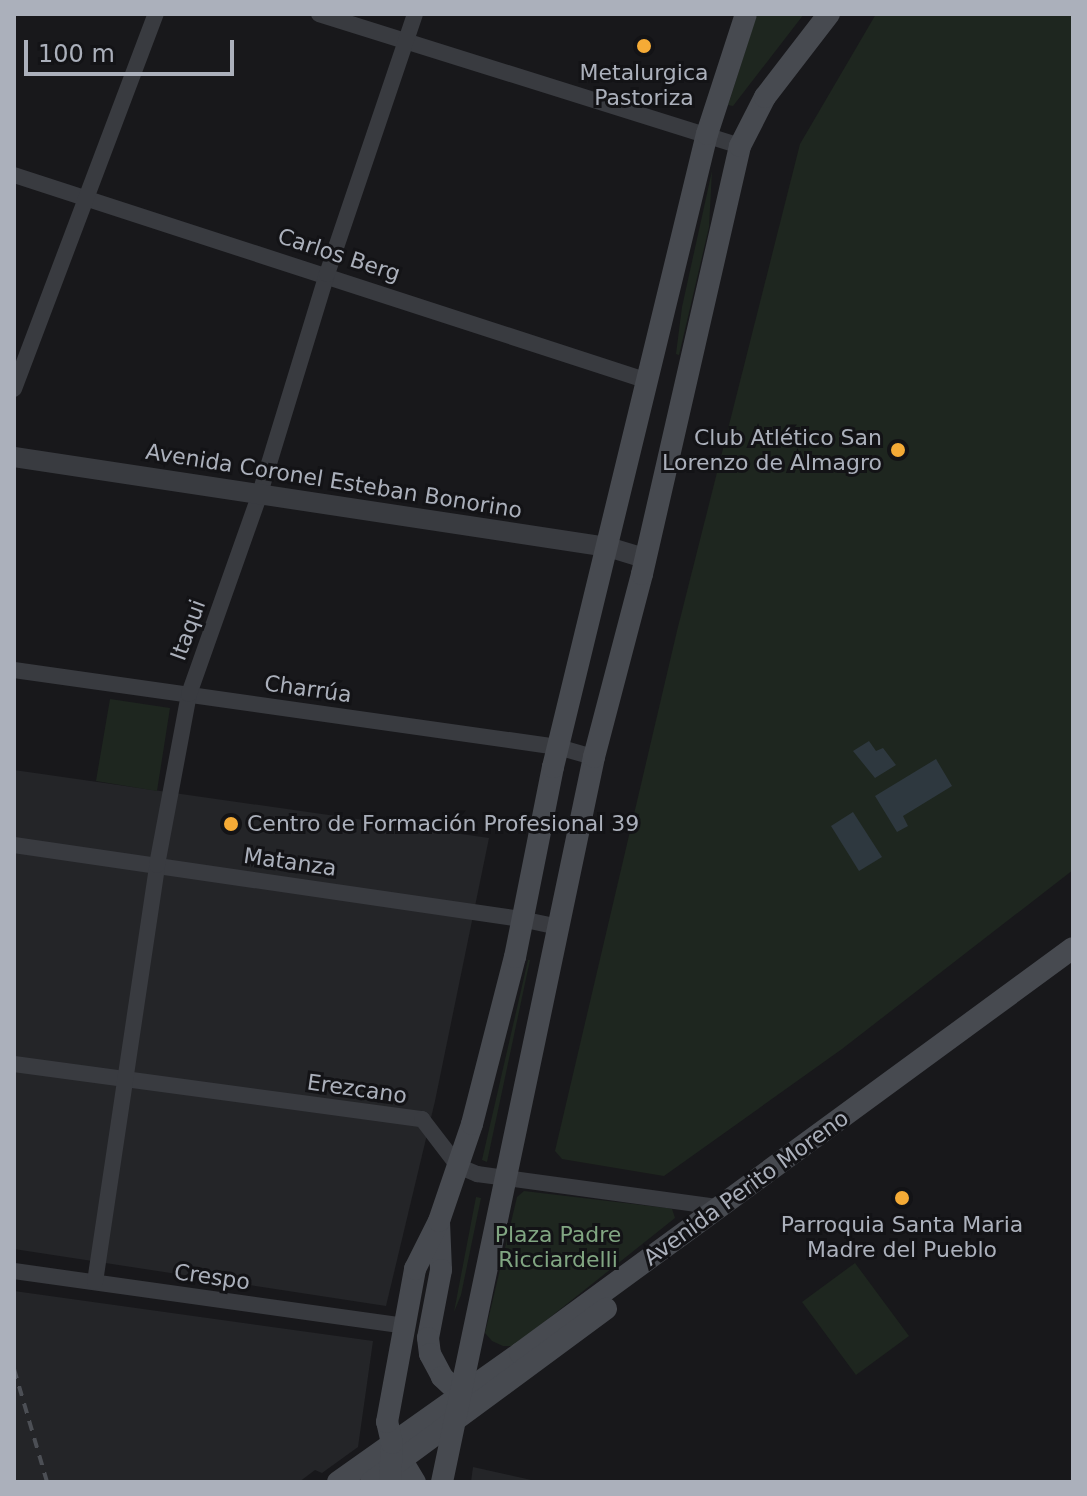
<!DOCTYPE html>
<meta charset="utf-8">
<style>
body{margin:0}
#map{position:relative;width:1087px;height:1496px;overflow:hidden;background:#18181b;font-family:"DejaVu Sans",sans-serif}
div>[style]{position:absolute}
.built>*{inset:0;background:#242528}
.green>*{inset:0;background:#1e261f}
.water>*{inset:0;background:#2e383f}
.minor>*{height:16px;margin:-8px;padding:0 8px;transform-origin:8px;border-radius:8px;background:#393b40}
.tertiary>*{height:20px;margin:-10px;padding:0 10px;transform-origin:10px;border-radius:10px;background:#393b40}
.secondary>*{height:22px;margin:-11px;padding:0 11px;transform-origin:11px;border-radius:11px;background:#474a50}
.rail>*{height:4px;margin-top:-2px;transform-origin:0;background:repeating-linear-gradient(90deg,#4c4f55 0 10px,transparent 0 18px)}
.dots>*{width:22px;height:22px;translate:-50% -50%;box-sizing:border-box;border:4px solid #131316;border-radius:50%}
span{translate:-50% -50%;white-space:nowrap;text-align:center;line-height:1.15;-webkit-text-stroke:6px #131316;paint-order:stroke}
.poi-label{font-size:22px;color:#abb0bb}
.right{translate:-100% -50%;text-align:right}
.left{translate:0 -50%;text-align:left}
.street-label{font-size:22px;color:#abb0bb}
.park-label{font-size:22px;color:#81a682}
.frame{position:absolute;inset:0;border:16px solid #abb0bb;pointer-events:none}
.scale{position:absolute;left:24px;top:40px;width:210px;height:36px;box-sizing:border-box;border:4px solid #abb0bb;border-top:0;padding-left:10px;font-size:24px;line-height:28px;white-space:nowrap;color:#abb0bb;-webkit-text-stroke:6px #131316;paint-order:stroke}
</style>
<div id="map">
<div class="built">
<div style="clip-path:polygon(14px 770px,489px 838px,435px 1101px,386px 1306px,14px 1249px)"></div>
<div style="clip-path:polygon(14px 1291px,373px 1341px,358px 1447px,322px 1473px,315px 1470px,299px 1482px,14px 1482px)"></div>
<div style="clip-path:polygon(473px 1467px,540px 1482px,471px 1482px)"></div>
</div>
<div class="green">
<div style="clip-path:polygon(757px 14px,804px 14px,733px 106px,728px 105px)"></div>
<div style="clip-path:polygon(876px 14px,1073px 14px,1073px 870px,842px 1049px,664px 1176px,562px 1159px,555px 1151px,677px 631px,800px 144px)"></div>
<div style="clip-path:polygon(712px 171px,709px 227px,679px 355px,676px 354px,682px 307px)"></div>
<div style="clip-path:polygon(110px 699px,170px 708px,157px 791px,96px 781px)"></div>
<div style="clip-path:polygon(528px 960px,530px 960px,487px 1162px,482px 1160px)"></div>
<div style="clip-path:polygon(524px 1191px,667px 1208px,672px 1209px,675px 1218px,514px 1346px,503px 1346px,492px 1341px,485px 1333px,517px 1197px)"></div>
<div style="clip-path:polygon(476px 1197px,481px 1198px,461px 1295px,454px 1312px)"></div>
<div style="clip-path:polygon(855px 1263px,909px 1336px,856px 1375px,802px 1302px)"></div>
</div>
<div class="water">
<div style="clip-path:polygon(869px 741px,876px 751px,883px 748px,896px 765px,875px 778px,853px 751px)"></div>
<div style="clip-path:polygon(936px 759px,952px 786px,903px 816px,908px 826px,897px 832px,875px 796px)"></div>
<div style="clip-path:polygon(853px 812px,882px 857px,859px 871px,831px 826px)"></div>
</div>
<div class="minor">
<div style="left:319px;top:14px;width:441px;rotate:17.4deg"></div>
<div style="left:14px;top:175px;width:667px;rotate:18deg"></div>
<div style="left:14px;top:389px;width:401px;rotate:-69.3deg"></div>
<div style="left:14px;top:670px;width:549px;rotate:8.06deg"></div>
<div style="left:558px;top:747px;width:37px;rotate:16deg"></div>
<div style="left:14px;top:845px;width:512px;rotate:8.3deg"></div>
<div style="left:521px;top:919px;width:39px;rotate:12deg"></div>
<div style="left:14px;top:1064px;width:412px;rotate:7.7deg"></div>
<div style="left:422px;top:1119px;width:59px;rotate:52.5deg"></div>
<div style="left:458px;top:1166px;width:21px;rotate:23deg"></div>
<div style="left:477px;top:1174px;width:244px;rotate:7.8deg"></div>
<div style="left:14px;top:1271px;width:393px;rotate:8deg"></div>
<div style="left:95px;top:1282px;width:422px;rotate:-81.5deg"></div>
<div style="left:157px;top:865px;width:174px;rotate:-79.4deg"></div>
<div style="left:189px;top:694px;width:213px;rotate:-70.5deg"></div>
<div style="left:260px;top:493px;width:229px;rotate:-73deg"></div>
<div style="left:327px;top:274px;width:274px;rotate:-71.3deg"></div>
</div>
<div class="tertiary">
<div style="left:14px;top:457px;width:601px;rotate:8.62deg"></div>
<div style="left:608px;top:547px;width:39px;rotate:17deg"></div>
</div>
<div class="secondary">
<div style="left:439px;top:1222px;width:48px;rotate:87.6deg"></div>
<div style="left:441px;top:1270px;width:69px;rotate:100.8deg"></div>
<div style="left:428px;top:1338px;width:16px;rotate:83deg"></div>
<div style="left:430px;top:1354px;width:26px;rotate:62deg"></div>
<div style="left:442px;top:1377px;width:38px;rotate:43deg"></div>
<div style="left:395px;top:1449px;width:39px;rotate:59deg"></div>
<div style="left:338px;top:1482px;width:223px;rotate:-35.3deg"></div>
<div style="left:520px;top:1353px;width:685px;rotate:-36.22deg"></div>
<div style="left:371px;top:1482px;width:292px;rotate:-36.4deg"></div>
<div style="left:390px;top:1482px;width:39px;rotate:-87deg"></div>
<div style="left:392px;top:1443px;width:22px;rotate:-103deg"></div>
<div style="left:387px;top:1422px;width:156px;rotate:-79.6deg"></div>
<div style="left:415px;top:1269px;width:54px;rotate:-63.4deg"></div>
<div style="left:439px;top:1221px;width:102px;rotate:-71.2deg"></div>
<div style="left:472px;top:1124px;width:172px;rotate:-75.6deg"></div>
<div style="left:515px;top:957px;width:194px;rotate:-78.7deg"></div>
<div style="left:553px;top:767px;width:651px;rotate:-76.33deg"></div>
<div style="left:707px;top:134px;width:126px;rotate:-72deg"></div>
<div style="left:442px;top:1482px;width:741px;rotate:-78.16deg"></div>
<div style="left:594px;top:757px;width:189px;rotate:-75.3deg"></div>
<div style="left:642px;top:574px;width:439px;rotate:-77.1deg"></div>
<div style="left:740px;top:146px;width:55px;rotate:-63deg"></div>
<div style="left:765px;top:97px;width:105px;rotate:-52.4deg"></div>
</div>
<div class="rail">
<div style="left:14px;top:1369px;width:118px;rotate:73.7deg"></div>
</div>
<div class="dots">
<div style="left:644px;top:46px;background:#f5ab36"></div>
<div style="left:898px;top:450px;background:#f5ab36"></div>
<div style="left:231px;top:824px;background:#f5ab36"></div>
<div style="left:902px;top:1198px;background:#f5ab36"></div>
</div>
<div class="poi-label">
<span style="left:644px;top:85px">Metalurgica<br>Pastoriza</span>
<span class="right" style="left:882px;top:450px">Club Atlético San<br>Lorenzo de Almagro</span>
<span class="left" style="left:247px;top:824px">Centro de Formación Profesional 39</span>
<span style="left:902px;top:1237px">Parroquia Santa Maria<br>Madre del Pueblo</span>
</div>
<div class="street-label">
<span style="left:339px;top:255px;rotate:18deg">Carlos Berg</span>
<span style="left:334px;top:481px;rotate:9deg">Avenida Coronel Esteban Bonorino</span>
<span style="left:188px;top:630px;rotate:-70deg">Itaqui</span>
<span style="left:308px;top:689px;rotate:8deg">Charrúa</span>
<span style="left:290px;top:862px;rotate:8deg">Matanza</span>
<span style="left:357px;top:1089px;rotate:8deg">Erezcano</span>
<span style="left:746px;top:1188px;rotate:-36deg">Avenida Perito Moreno</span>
<span style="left:212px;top:1277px;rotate:8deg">Crespo</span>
</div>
<div class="park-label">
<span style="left:558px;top:1247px">Plaza Padre<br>Ricciardelli</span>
</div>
<div class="frame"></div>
<div class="scale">100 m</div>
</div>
